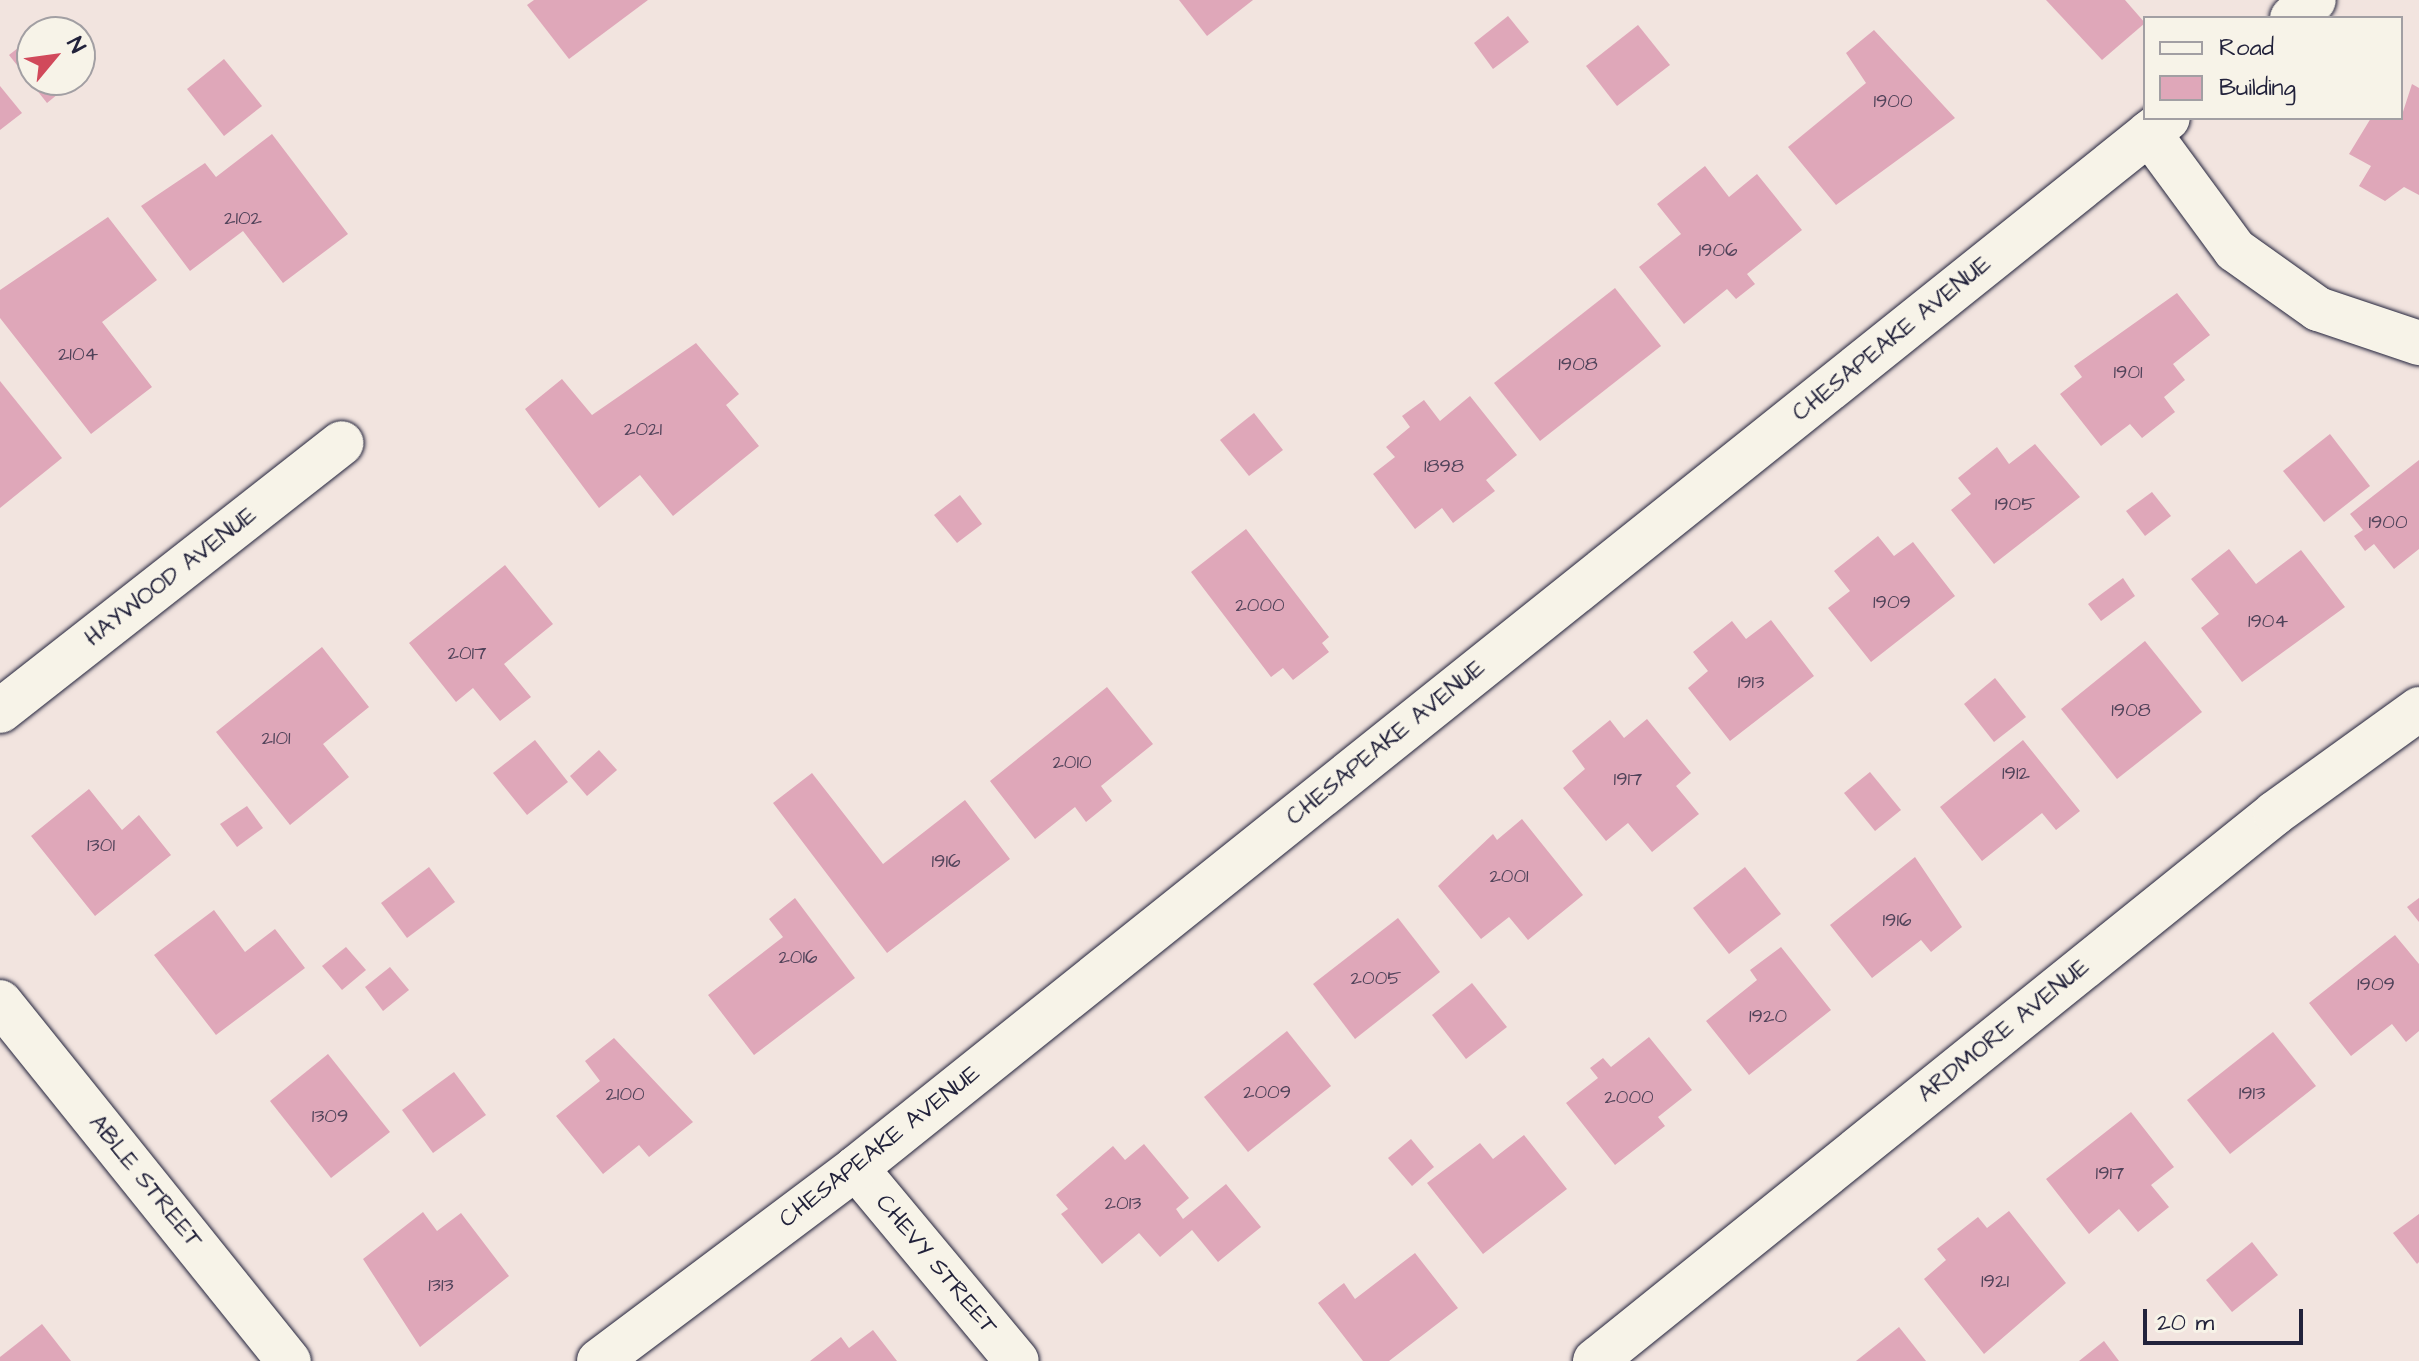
<!DOCTYPE html>
<style>
body{margin:0}
#map{position:relative;width:2419px;height:1361px;overflow:hidden;background:#f2e4df;font-family:"Architects Daughter",sans-serif}
div>[style]{position:absolute}
.building>*{inset:0;background:#dfa7b9}
.roads{filter:drop-shadow(0 0 2px #22223b) drop-shadow(0 0 2px #22223b)}
.street>*{height:44px;margin:-22px;padding:0 22px;transform-origin:22px;border-radius:22px;background:#f7f3e8}
.secondary>*{height:44px;margin:-22px;padding:0 22px;transform-origin:22px;border-radius:22px;background:#f7f3e8}
span{translate:-50% -50%;white-space:nowrap;text-align:center;line-height:1.15;-webkit-text-stroke:6px #f7f3e8;paint-order:stroke}
.number-label{font-size:20px;color:#51435a}
.number-label span{-webkit-text-stroke-width:0}
.street-label{font-size:24px;color:#22223b}
.legend{position:absolute;left:2143px;top:16px;width:260px;height:104px;box-sizing:border-box;background:#f7f3e8;border:2px solid #a29fa3;margin:0;padding:10px 14px;list-style:none;font-size:24px;color:#22223b}
.legend li{display:flex;align-items:center;gap:16px;height:40px}
.legend b{width:40px;border:2px solid #a29fa3}
.north{position:absolute;left:16px;top:16px;width:80px;height:80px;box-sizing:border-box;background:#f7f3e8;border:2px solid #a29fa3;border-radius:50%;rotate:61deg;font-size:22px;font-weight:700;line-height:32px;text-align:center;color:#22223b}
.north::after{content:'';display:block;margin:auto;width:28px;height:36px;background:#d1495b;clip-path:polygon(50% 0,100% 100%,50% 72%,0 100%)}
.scale{position:absolute;left:2143px;top:1309px;width:160px;height:36px;box-sizing:border-box;border:4px solid #22223b;border-top:0;padding-left:10px;font-size:24px;line-height:28px;white-space:nowrap;color:#22223b;-webkit-text-stroke:6px #f7f3e8;paint-order:stroke}
</style>
<div id="map">
<div class="building">
<div style="clip-path:polygon(534px 0,648px 0,569px 59px,527px 5px)"></div>
<div style="clip-path:polygon(1179px 0,1253px 0,1207px 36px)"></div>
<div style="clip-path:polygon(2046px 0,2125px 0,2145px 23px,2102px 60px)"></div>
<div style="clip-path:polygon(1508px 16px,1529px 42px,1493px 69px,1474px 43px)"></div>
<div style="clip-path:polygon(1638px 25px,1670px 65px,1617px 106px,1586px 66px)"></div>
<div style="clip-path:polygon(1874px 30px,1955px 118px,1836px 205px,1788px 147px,1866px 83px,1846px 53px)"></div>
<div style="clip-path:polygon(32px 37px,32px 80px,69px 85px,47px 103px,9px 55px)"></div>
<div style="clip-path:polygon(224px 59px,262px 106px,224px 136px,187px 89px)"></div>
<div style="clip-path:polygon(2412px 84px,2419px 88px,2419px 195px,2404px 187px,2385px 201px,2359px 186px,2371px 166px,2349px 154px,2371px 118px,2401px 118px)"></div>
<div style="clip-path:polygon(0 86px,22px 113px,0 130px)"></div>
<div style="clip-path:polygon(272px 134px,348px 234px,283px 283px,243px 231px,190px 271px,141px 206px,205px 163px,216px 177px)"></div>
<div style="clip-path:polygon(1705px 166px,1729px 197px,1757px 174px,1802px 230px,1747px 274px,1755px 284px,1736px 299px,1727px 289px,1684px 324px,1639px 267px,1681px 234px,1657px 204px)"></div>
<div style="clip-path:polygon(108px 217px,157px 280px,102px 322px,152px 387px,91px 434px,0 318px,0 290px)"></div>
<div style="clip-path:polygon(1615px 288px,1661px 346px,1540px 441px,1494px 383px)"></div>
<div style="clip-path:polygon(2177px 293px,2210px 335px,2173px 364px,2185px 380px,2164px 397px,2175px 412px,2142px 438px,2130px 424px,2101px 446px,2060px 394px,2082px 377px,2074px 366px)"></div>
<div style="clip-path:polygon(696px 343px,739px 394px,726px 405px,759px 446px,673px 516px,640px 475px,599px 508px,525px 409px,562px 379px,592px 415px)"></div>
<div style="clip-path:polygon(0 381px,62px 458px,0 508px)"></div>
<div style="clip-path:polygon(1470px 396px,1517px 455px,1486px 480px,1495px 491px,1453px 523px,1442px 508px,1415px 529px,1373px 474px,1395px 457px,1386px 447px,1410px 427px,1402px 416px,1424px 400px,1440px 421px)"></div>
<div style="clip-path:polygon(1254px 413px,1283px 450px,1249px 476px,1220px 440px)"></div>
<div style="clip-path:polygon(2330px 434px,2370px 486px,2324px 522px,2283px 471px)"></div>
<div style="clip-path:polygon(2035px 444px,2080px 497px,1994px 564px,1951px 510px,1971px 494px,1958px 478px,1997px 447px,2009px 464px)"></div>
<div style="clip-path:polygon(2419px 460px,2419px 549px,2394px 569px,2374px 544px,2365px 551px,2354px 536px,2363px 530px,2350px 514px)"></div>
<div style="clip-path:polygon(2152px 492px,2171px 516px,2145px 536px,2126px 511px)"></div>
<div style="clip-path:polygon(960px 495px,982px 524px,957px 543px,934px 515px)"></div>
<div style="clip-path:polygon(1246px 529px,1329px 637px,1322px 643px,1329px 652px,1293px 680px,1283px 668px,1271px 677px,1191px 572px)"></div>
<div style="clip-path:polygon(1878px 536px,1894px 556px,1913px 542px,1955px 596px,1871px 662px,1828px 608px,1850px 591px,1834px 571px)"></div>
<div style="clip-path:polygon(2229px 549px,2256px 584px,2301px 550px,2345px 607px,2242px 682px,2201px 628px,2219px 614px,2191px 579px)"></div>
<div style="clip-path:polygon(505px 565px,553px 624px,504px 664px,531px 697px,500px 721px,473px 688px,456px 702px,409px 643px)"></div>
<div style="clip-path:polygon(2123px 578px,2135px 596px,2101px 621px,2088px 604px)"></div>
<div style="clip-path:polygon(1771px 620px,1814px 676px,1730px 741px,1688px 688px,1708px 671px,1693px 652px,1732px 621px,1746px 639px)"></div>
<div style="clip-path:polygon(2145px 641px,2202px 712px,2117px 779px,2061px 709px)"></div>
<div style="clip-path:polygon(322px 647px,369px 707px,323px 744px,349px 777px,290px 825px,216px 732px)"></div>
<div style="clip-path:polygon(1995px 678px,2026px 717px,1994px 742px,1964px 704px)"></div>
<div style="clip-path:polygon(1107px 687px,1153px 744px,1101px 786px,1112px 801px,1086px 822px,1075px 807px,1035px 839px,990px 781px)"></div>
<div style="clip-path:polygon(1647px 719px,1691px 773px,1676px 786px,1699px 814px,1652px 852px,1628px 823px,1606px 841px,1563px 788px,1585px 769px,1572px 751px,1610px 720px,1624px 738px)"></div>
<div style="clip-path:polygon(535px 740px,568px 782px,527px 815px,493px 773px)"></div>
<div style="clip-path:polygon(2023px 740px,2080px 811px,2056px 830px,2042px 813px,1982px 861px,1940px 807px)"></div>
<div style="clip-path:polygon(599px 750px,617px 770px,587px 796px,570px 776px)"></div>
<div style="clip-path:polygon(1870px 772px,1901px 810px,1875px 831px,1844px 793px)"></div>
<div style="clip-path:polygon(812px 773px,883px 864px,965px 800px,1010px 859px,887px 953px,773px 803px)"></div>
<div style="clip-path:polygon(89px 789px,122px 830px,139px 815px,171px 855px,95px 916px,31px 836px)"></div>
<div style="clip-path:polygon(247px 806px,263px 828px,237px 847px,220px 824px)"></div>
<div style="clip-path:polygon(1522px 819px,1583px 895px,1528px 940px,1509px 917px,1481px 939px,1438px 886px,1493px 834px,1497px 840px)"></div>
<div style="clip-path:polygon(1915px 857px,1962px 927px,1931px 952px,1921px 940px,1872px 978px,1830px 925px)"></div>
<div style="clip-path:polygon(429px 867px,455px 902px,407px 938px,381px 903px)"></div>
<div style="clip-path:polygon(1745px 867px,1781px 914px,1729px 954px,1693px 908px)"></div>
<div style="clip-path:polygon(795px 898px,855px 978px,754px 1055px,708px 995px,783px 937px,769px 919px)"></div>
<div style="clip-path:polygon(2419px 898px,2419px 922px,2407px 907px)"></div>
<div style="clip-path:polygon(214px 910px,245px 952px,275px 929px,305px 968px,216px 1035px,154px 955px)"></div>
<div style="clip-path:polygon(1398px 918px,1440px 972px,1355px 1039px,1313px 984px)"></div>
<div style="clip-path:polygon(2395px 935px,2419px 964px,2419px 1031px,2406px 1042px,2392px 1024px,2351px 1056px,2309px 1003px)"></div>
<div style="clip-path:polygon(346px 947px,366px 970px,342px 990px,322px 966px)"></div>
<div style="clip-path:polygon(1781px 947px,1831px 1010px,1749px 1075px,1706px 1021px,1757px 980px,1750px 970px)"></div>
<div style="clip-path:polygon(390px 967px,409px 990px,383px 1011px,365px 987px)"></div>
<div style="clip-path:polygon(1472px 983px,1507px 1027px,1466px 1059px,1432px 1015px)"></div>
<div style="clip-path:polygon(1287px 1031px,1331px 1086px,1248px 1152px,1204px 1097px)"></div>
<div style="clip-path:polygon(2273px 1032px,2316px 1086px,2230px 1154px,2187px 1100px)"></div>
<div style="clip-path:polygon(1649px 1037px,1692px 1090px,1658px 1117px,1665px 1126px,1615px 1165px,1566px 1103px,1598px 1078px,1590px 1068px,1603px 1058px,1611px 1067px)"></div>
<div style="clip-path:polygon(614px 1038px,693px 1122px,649px 1157px,639px 1145px,603px 1174px,556px 1116px,600px 1081px,585px 1061px)"></div>
<div style="clip-path:polygon(328px 1054px,390px 1132px,331px 1178px,270px 1101px)"></div>
<div style="clip-path:polygon(454px 1072px,486px 1115px,433px 1153px,402px 1110px)"></div>
<div style="clip-path:polygon(2131px 1112px,2174px 1167px,2151px 1185px,2169px 1207px,2138px 1232px,2119px 1209px,2089px 1234px,2046px 1179px)"></div>
<div style="clip-path:polygon(1524px 1135px,1567px 1189px,1483px 1254px,1427px 1183px,1480px 1143px,1493px 1159px)"></div>
<div style="clip-path:polygon(1411px 1139px,1434px 1167px,1412px 1186px,1388px 1158px)"></div>
<div style="clip-path:polygon(1144px 1144px,1189px 1198px,1176px 1209px,1183px 1219px,1226px 1184px,1261px 1227px,1218px 1262px,1192px 1230px,1160px 1257px,1139px 1233px,1102px 1264px,1061px 1214px,1068px 1209px,1056px 1195px,1113px 1146px,1125px 1160px)"></div>
<div style="clip-path:polygon(2009px 1211px,2066px 1283px,1984px 1354px,1924px 1279px,1946px 1260px,1937px 1249px,1978px 1217px,1987px 1228px)"></div>
<div style="clip-path:polygon(423px 1212px,437px 1231px,461px 1213px,509px 1276px,420px 1347px,363px 1259px)"></div>
<div style="clip-path:polygon(2419px 1214px,2419px 1262px,2417px 1264px,2393px 1233px)"></div>
<div style="clip-path:polygon(2252px 1242px,2278px 1275px,2232px 1312px,2206px 1280px)"></div>
<div style="clip-path:polygon(1415px 1253px,1458px 1308px,1389px 1361px,1363px 1361px,1318px 1303px,1344px 1283px,1355px 1299px)"></div>
<div style="clip-path:polygon(42px 1324px,71px 1361px,0 1361px,0 1357px)"></div>
<div style="clip-path:polygon(1899px 1327px,1926px 1361px,1856px 1361px)"></div>
<div style="clip-path:polygon(873px 1330px,897px 1361px,810px 1361px,841px 1337px,849px 1348px)"></div>
<div style="clip-path:polygon(2104px 1341px,2119px 1361px,2079px 1361px)"></div>
</div>
<div class="roads">
<div class="street">
<div style="left:2149px;top:133px;width:145px;rotate:53.7deg"></div>
<div style="left:2235px;top:250px;width:102px;rotate:35.4deg"></div>
<div style="left:2318px;top:309px;width:107px;rotate:18.6deg"></div>
<div style="left:0;top:711px;width:434px;rotate:-38.1deg"></div>
<div style="left:0;top:1002px;width:461px;rotate:51.2deg"></div>
<div style="left:856px;top:1168px;width:251px;rotate:50.2deg"></div>
<div style="left:1595px;top:1361px;width:873px;rotate:-38.86deg"></div>
<div style="left:2275px;top:813px;width:178px;rotate:-35.8deg"></div>
</div>
<div class="secondary">
<div style="left:2292px;top:18px;width:28px;rotate:-39deg"></div>
<div style="left:599px;top:1361px;width:321px;rotate:-36.9deg"></div>
<div style="left:856px;top:1168px;width:1680px;rotate:-38.67deg"></div>
</div>
</div>
<div class="number-label">
<span style="left:1893px;top:101px">1900</span>
<span style="left:243px;top:218px">2102</span>
<span style="left:1718px;top:250px">1906</span>
<span style="left:78px;top:354px">2104</span>
<span style="left:1578px;top:364px">1908</span>
<span style="left:2128px;top:372px">1901</span>
<span style="left:643px;top:429px">2021</span>
<span style="left:1444px;top:466px">1898</span>
<span style="left:2015px;top:504px">1905</span>
<span style="left:2388px;top:522px">1900</span>
<span style="left:1892px;top:602px">1909</span>
<span style="left:1260px;top:605px">2000</span>
<span style="left:2268px;top:621px">1904</span>
<span style="left:467px;top:653px">2017</span>
<span style="left:1751px;top:682px">1913</span>
<span style="left:2131px;top:710px">1908</span>
<span style="left:276px;top:738px">2101</span>
<span style="left:1072px;top:762px">2010</span>
<span style="left:2016px;top:773px">1912</span>
<span style="left:1628px;top:779px">1917</span>
<span style="left:101px;top:845px">1301</span>
<span style="left:946px;top:861px">1916</span>
<span style="left:1509px;top:876px">2001</span>
<span style="left:1897px;top:920px">1916</span>
<span style="left:798px;top:957px">2016</span>
<span style="left:1376px;top:978px">2005</span>
<span style="left:2376px;top:984px">1909</span>
<span style="left:1768px;top:1016px">1920</span>
<span style="left:1267px;top:1092px">2009</span>
<span style="left:2252px;top:1093px">1913</span>
<span style="left:625px;top:1094px">2100</span>
<span style="left:1629px;top:1097px">2000</span>
<span style="left:330px;top:1116px">1309</span>
<span style="left:2110px;top:1173px">1917</span>
<span style="left:1123px;top:1203px">2013</span>
<span style="left:1995px;top:1281px">1921</span>
<span style="left:441px;top:1285px">1313</span>
</div>
<div class="street-label">
<span style="left:1892px;top:339px;rotate:-39deg">CHESAPEAKE AVENUE</span>
<span style="left:171px;top:577px;rotate:-38deg">HAYWOOD AVENUE</span>
<span style="left:1386px;top:743px;rotate:-39deg">CHESAPEAKE AVENUE</span>
<span style="left:2004px;top:1031px;rotate:-39deg">ARDMORE AVENUE</span>
<span style="left:880px;top:1147px;rotate:-38deg">CHESAPEAKE AVENUE</span>
<span style="left:145px;top:1182px;rotate:51deg">ABLE STREET</span>
<span style="left:936px;top:1265px;rotate:50deg">CHEVY STREET</span>
</div>
<ul class="legend">
<li><b style="height:10px;background:#f7f3e8"></b>Road</li>
<li><b style="height:22px;background:#dfa7b9"></b>Building</li>
</ul>
<div class="north">N</div>
<div class="scale">20 m</div>
</div>
